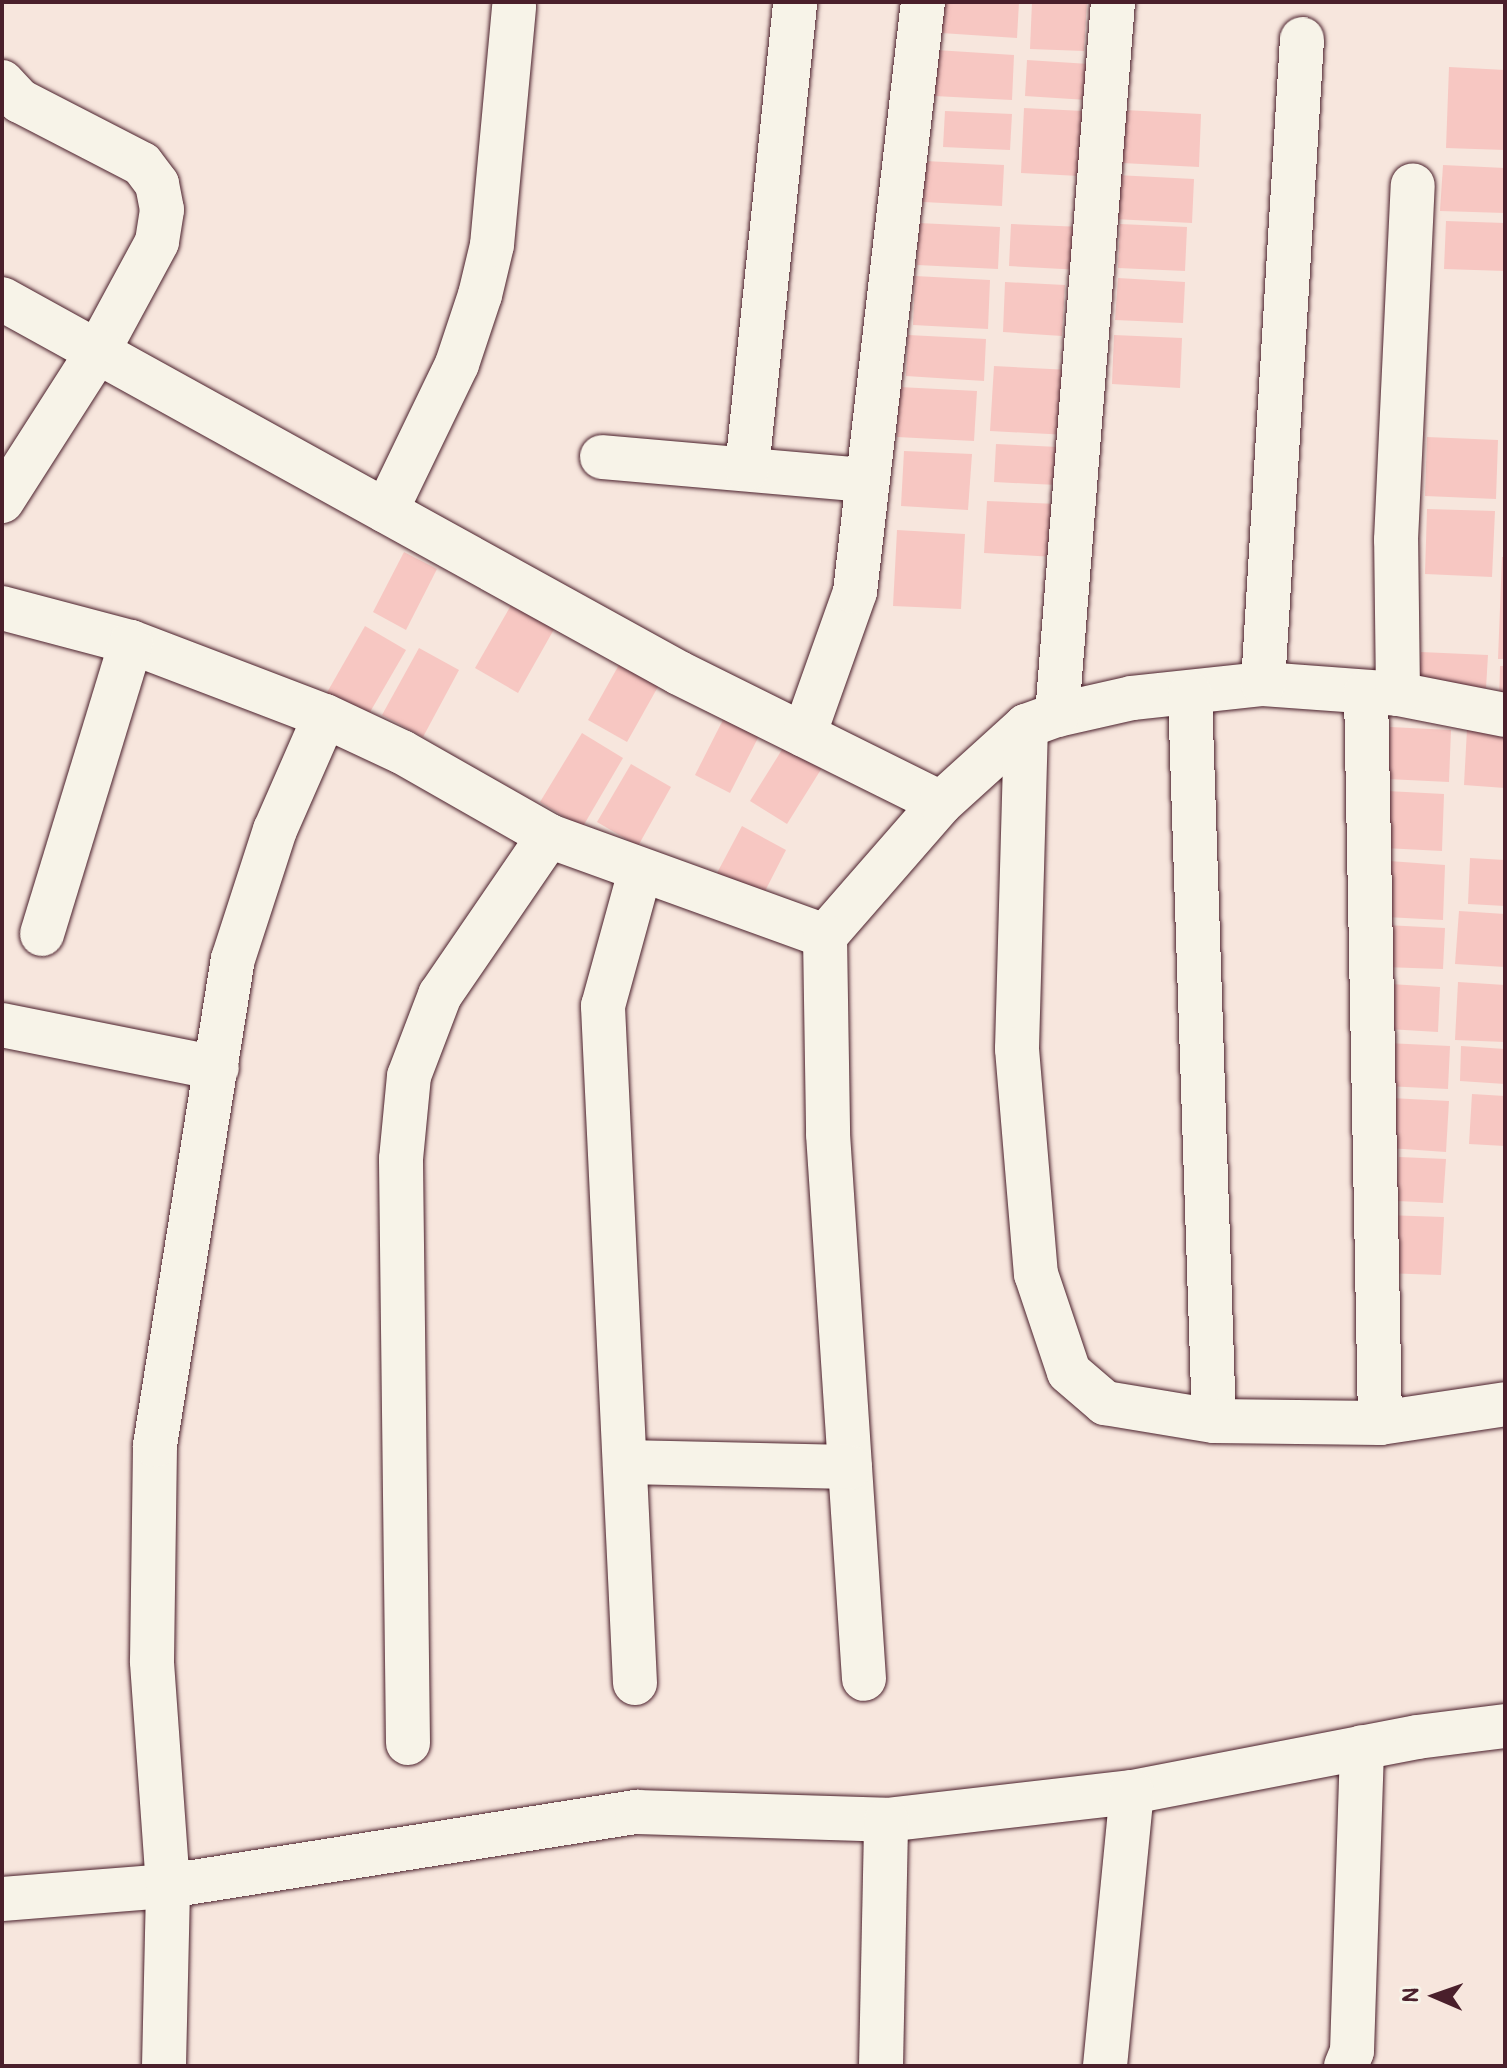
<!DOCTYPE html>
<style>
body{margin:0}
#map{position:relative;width:1507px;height:2068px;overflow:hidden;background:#f7e6dd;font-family:Pangolin,sans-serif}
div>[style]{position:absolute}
.building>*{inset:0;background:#f7c7c2}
.roads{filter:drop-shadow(0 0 2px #4a1f2b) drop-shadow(0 0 2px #4a1f2b)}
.minor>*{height:44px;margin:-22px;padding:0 22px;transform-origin:22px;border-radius:22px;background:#f7f3e8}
span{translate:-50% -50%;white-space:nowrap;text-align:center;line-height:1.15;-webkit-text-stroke:7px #f7f3e8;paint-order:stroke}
.frame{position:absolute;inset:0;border:4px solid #4a1f2b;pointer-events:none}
.north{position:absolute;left:1395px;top:1956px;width:80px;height:80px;-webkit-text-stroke:6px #f7f3e8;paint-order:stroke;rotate:272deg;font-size:22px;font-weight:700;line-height:32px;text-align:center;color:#4a1f2b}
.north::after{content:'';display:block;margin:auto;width:28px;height:36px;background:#4a1f2b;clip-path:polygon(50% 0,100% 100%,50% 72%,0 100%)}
</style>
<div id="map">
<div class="building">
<div style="clip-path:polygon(942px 2px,1019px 2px,1017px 38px,941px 33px)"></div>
<div style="clip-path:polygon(1032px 2px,1087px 2px,1084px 51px,1030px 49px)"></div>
<div style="clip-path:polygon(936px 50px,1014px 55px,1012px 100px,934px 96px)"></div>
<div style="clip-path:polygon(1027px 60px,1089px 64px,1087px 100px,1025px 96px)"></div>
<div style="clip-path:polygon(1449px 67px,1505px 70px,1505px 150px,1446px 148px)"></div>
<div style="clip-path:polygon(1024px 108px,1083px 111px,1079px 176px,1021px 173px)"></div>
<div style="clip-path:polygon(1125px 110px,1201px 114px,1199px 167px,1122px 163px)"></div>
<div style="clip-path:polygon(945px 111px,1012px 114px,1010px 150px,943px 147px)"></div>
<div style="clip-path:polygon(925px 161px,1004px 165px,1002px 206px,923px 202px)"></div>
<div style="clip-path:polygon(1443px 165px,1505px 168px,1505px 213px,1440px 211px)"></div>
<div style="clip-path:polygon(1116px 175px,1194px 179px,1192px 223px,1114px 219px)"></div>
<div style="clip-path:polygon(1446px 221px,1505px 223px,1505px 271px,1444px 269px)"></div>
<div style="clip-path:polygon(919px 223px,1000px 227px,998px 269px,917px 265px)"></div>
<div style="clip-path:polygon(1011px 224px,1083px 227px,1081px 270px,1009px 266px)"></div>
<div style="clip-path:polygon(1120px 224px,1187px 227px,1185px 271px,1118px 268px)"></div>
<div style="clip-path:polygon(915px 276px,990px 280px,988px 329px,913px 325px)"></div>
<div style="clip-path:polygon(1118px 278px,1185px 282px,1183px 323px,1115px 320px)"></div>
<div style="clip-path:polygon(1005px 282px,1065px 285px,1062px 336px,1003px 332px)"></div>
<div style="clip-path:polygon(908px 335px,986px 339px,984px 381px,906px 376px)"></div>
<div style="clip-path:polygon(1114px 335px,1182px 338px,1180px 388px,1112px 384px)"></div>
<div style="clip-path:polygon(994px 366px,1070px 370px,1068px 435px,990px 431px)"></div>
<div style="clip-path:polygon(899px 387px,977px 391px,974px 441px,897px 437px)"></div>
<div style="clip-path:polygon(1427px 437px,1498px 440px,1496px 499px,1425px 496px)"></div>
<div style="clip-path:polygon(996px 444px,1059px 447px,1057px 485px,994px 482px)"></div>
<div style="clip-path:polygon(904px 451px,972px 454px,968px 510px,901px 506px)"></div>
<div style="clip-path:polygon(987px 501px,1058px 504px,1055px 557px,984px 553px)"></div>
<div style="clip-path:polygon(1427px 509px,1495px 511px,1492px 577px,1425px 574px)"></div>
<div style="clip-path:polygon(897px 530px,965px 534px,961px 609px,893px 606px)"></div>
<div style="clip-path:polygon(404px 552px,437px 569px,406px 630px,373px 612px)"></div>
<div style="clip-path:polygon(1502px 557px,1505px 557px,1505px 659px,1498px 659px)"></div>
<div style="clip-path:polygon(514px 600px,557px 624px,518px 693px,475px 668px)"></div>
<div style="clip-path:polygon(365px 626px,406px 650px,366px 719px,325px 696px)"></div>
<div style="clip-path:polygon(419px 648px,459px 670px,423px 737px,382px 715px)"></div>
<div style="clip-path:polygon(1421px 652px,1488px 655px,1486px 688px,1419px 686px)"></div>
<div style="clip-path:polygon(620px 663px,659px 685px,627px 742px,588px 720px)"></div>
<div style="clip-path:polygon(1500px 666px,1505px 666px,1505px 704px,1499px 703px)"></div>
<div style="clip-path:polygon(727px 712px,762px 730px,730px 793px,695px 775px)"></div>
<div style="clip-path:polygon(1390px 727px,1451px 730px,1449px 782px,1387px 779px)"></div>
<div style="clip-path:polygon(1467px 729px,1505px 732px,1505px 788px,1464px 785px)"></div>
<div style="clip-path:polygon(582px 733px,623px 758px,582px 828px,540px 802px)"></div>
<div style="clip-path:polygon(788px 740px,825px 763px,787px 824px,750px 801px)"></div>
<div style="clip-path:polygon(631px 764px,671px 787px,638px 846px,597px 822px)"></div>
<div style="clip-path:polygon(1387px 791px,1444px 794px,1442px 851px,1384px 848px)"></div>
<div style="clip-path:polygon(742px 826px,786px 850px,762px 897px,717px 873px)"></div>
<div style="clip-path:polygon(1470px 858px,1505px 860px,1505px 906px,1468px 904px)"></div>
<div style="clip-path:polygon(1389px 861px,1445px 865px,1443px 920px,1386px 917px)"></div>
<div style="clip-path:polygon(1459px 911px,1505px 914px,1505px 967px,1455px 964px)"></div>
<div style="clip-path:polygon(1385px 925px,1445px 928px,1443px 969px,1383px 967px)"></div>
<div style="clip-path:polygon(1458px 982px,1505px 985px,1505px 1042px,1455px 1040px)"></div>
<div style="clip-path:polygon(1390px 984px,1440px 987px,1438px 1032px,1388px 1029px)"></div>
<div style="clip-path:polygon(1387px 1043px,1450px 1046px,1448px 1089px,1385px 1086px)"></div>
<div style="clip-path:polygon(1461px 1046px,1505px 1049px,1505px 1084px,1460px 1081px)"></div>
<div style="clip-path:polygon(1472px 1094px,1505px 1096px,1505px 1146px,1469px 1144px)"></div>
<div style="clip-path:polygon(1391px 1098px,1449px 1101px,1446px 1152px,1389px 1148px)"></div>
<div style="clip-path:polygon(1399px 1157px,1446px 1159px,1443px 1203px,1396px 1201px)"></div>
<div style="clip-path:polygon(1385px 1215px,1444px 1217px,1441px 1275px,1383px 1273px)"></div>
</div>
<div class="roads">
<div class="minor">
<div style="left:2px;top:82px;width:26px;rotate:47deg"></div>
<div style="left:20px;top:101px;width:137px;rotate:27.3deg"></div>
<div style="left:142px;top:164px;width:25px;rotate:53deg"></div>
<div style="left:157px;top:184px;width:26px;rotate:79deg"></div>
<div style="left:162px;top:210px;width:32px;rotate:99deg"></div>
<div style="left:157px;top:242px;width:124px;rotate:118.4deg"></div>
<div style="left:98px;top:351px;width:178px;rotate:122.6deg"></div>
<div style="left:2px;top:299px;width:773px;rotate:28.92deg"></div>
<div style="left:679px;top:673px;width:292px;rotate:26.4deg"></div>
<div style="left:602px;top:457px;width:266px;rotate:5deg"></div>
<div style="left:747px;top:469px;width:469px;rotate:-84.1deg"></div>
<div style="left:386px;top:511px;width:163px;rotate:-64.2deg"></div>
<div style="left:457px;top:364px;width:73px;rotate:-71.6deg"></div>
<div style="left:480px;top:295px;width:51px;rotate:-76.5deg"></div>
<div style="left:492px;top:245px;width:239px;rotate:-84.7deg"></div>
<div style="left:2px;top:608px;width:133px;rotate:14.8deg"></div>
<div style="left:131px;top:642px;width:208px;rotate:20.9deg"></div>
<div style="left:325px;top:716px;width:85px;rotate:25.1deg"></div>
<div style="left:402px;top:752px;width:169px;rotate:29.7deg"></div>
<div style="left:549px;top:836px;width:294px;rotate:19.9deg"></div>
<div style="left:825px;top:936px;width:176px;rotate:-48.9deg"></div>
<div style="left:941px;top:803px;width:115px;rotate:-42.2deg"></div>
<div style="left:1026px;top:726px;width:33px;rotate:-20deg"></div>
<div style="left:1057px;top:715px;width:77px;rotate:-12.8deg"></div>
<div style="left:1132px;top:698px;width:132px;rotate:-6.1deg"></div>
<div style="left:1263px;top:684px;width:135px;rotate:4.2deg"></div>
<div style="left:1398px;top:694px;width:109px;rotate:11.1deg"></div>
<div style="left:1263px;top:684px;width:646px;rotate:-86.54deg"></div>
<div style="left:1366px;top:692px;width:731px;rotate:88.9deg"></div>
<div style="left:1190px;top:694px;width:727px;rotate:88.11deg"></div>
<div style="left:1398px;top:694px;width:154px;rotate:-90.7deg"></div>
<div style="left:1396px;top:540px;width:355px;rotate:-87.3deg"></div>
<div style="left:1057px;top:715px;width:715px;rotate:-85.51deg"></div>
<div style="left:1026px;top:726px;width:323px;rotate:91.6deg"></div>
<div style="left:1017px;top:1049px;width:226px;rotate:85.2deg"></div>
<div style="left:1036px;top:1274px;width:103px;rotate:71.4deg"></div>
<div style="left:1069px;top:1372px;width:48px;rotate:40.7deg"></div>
<div style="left:1105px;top:1403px;width:110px;rotate:9.4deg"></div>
<div style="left:1214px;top:1421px;width:166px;rotate:0.7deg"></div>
<div style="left:1380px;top:1423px;width:126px;rotate:-8.6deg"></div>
<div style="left:804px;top:735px;width:152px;rotate:-70.4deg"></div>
<div style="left:855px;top:592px;width:594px;rotate:-83.43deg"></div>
<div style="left:42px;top:934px;width:305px;rotate:-73deg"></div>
<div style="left:825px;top:936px;width:198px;rotate:89.1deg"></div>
<div style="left:828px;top:1134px;width:546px;rotate:86.22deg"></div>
<div style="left:2px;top:1025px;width:219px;rotate:11.3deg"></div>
<div style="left:625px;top:1462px;width:225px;rotate:1.3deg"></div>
<div style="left:635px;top:1683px;width:678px;rotate:-92.71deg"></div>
<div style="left:603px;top:1006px;width:139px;rotate:-74.6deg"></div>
<div style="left:408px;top:1743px;width:584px;rotate:-90.69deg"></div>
<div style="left:401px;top:1159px;width:83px;rotate:-84.5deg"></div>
<div style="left:409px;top:1076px;width:87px;rotate:-69.1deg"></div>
<div style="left:440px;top:995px;width:193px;rotate:-55.6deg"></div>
<div style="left:2px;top:1899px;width:167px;rotate:-4.5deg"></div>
<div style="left:168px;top:1886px;width:475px;rotate:-9deg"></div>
<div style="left:637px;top:1812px;width:249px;rotate:1.8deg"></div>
<div style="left:886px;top:1820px;width:248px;rotate:-6.5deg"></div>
<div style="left:1132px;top:1792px;width:290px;rotate:-10.9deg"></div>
<div style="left:1417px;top:1737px;width:89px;rotate:-7.1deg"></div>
<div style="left:164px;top:2066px;width:180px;rotate:-88.7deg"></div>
<div style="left:168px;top:1886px;width:226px;rotate:-94.1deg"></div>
<div style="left:152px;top:1661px;width:216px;rotate:-89.2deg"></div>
<div style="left:155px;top:1445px;width:492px;rotate:-80.9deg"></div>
<div style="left:233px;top:959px;width:136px;rotate:-72deg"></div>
<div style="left:275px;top:830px;width:124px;rotate:-66.3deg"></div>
<div style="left:881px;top:2066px;width:246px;rotate:-88.8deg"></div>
<div style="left:1105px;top:2066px;width:275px;rotate:-84.4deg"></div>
<div style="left:1346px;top:2066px;width:16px;rotate:-68deg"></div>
<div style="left:1352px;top:2051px;width:304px;rotate:-88.1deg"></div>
</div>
</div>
<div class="frame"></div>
<div class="north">N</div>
</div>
